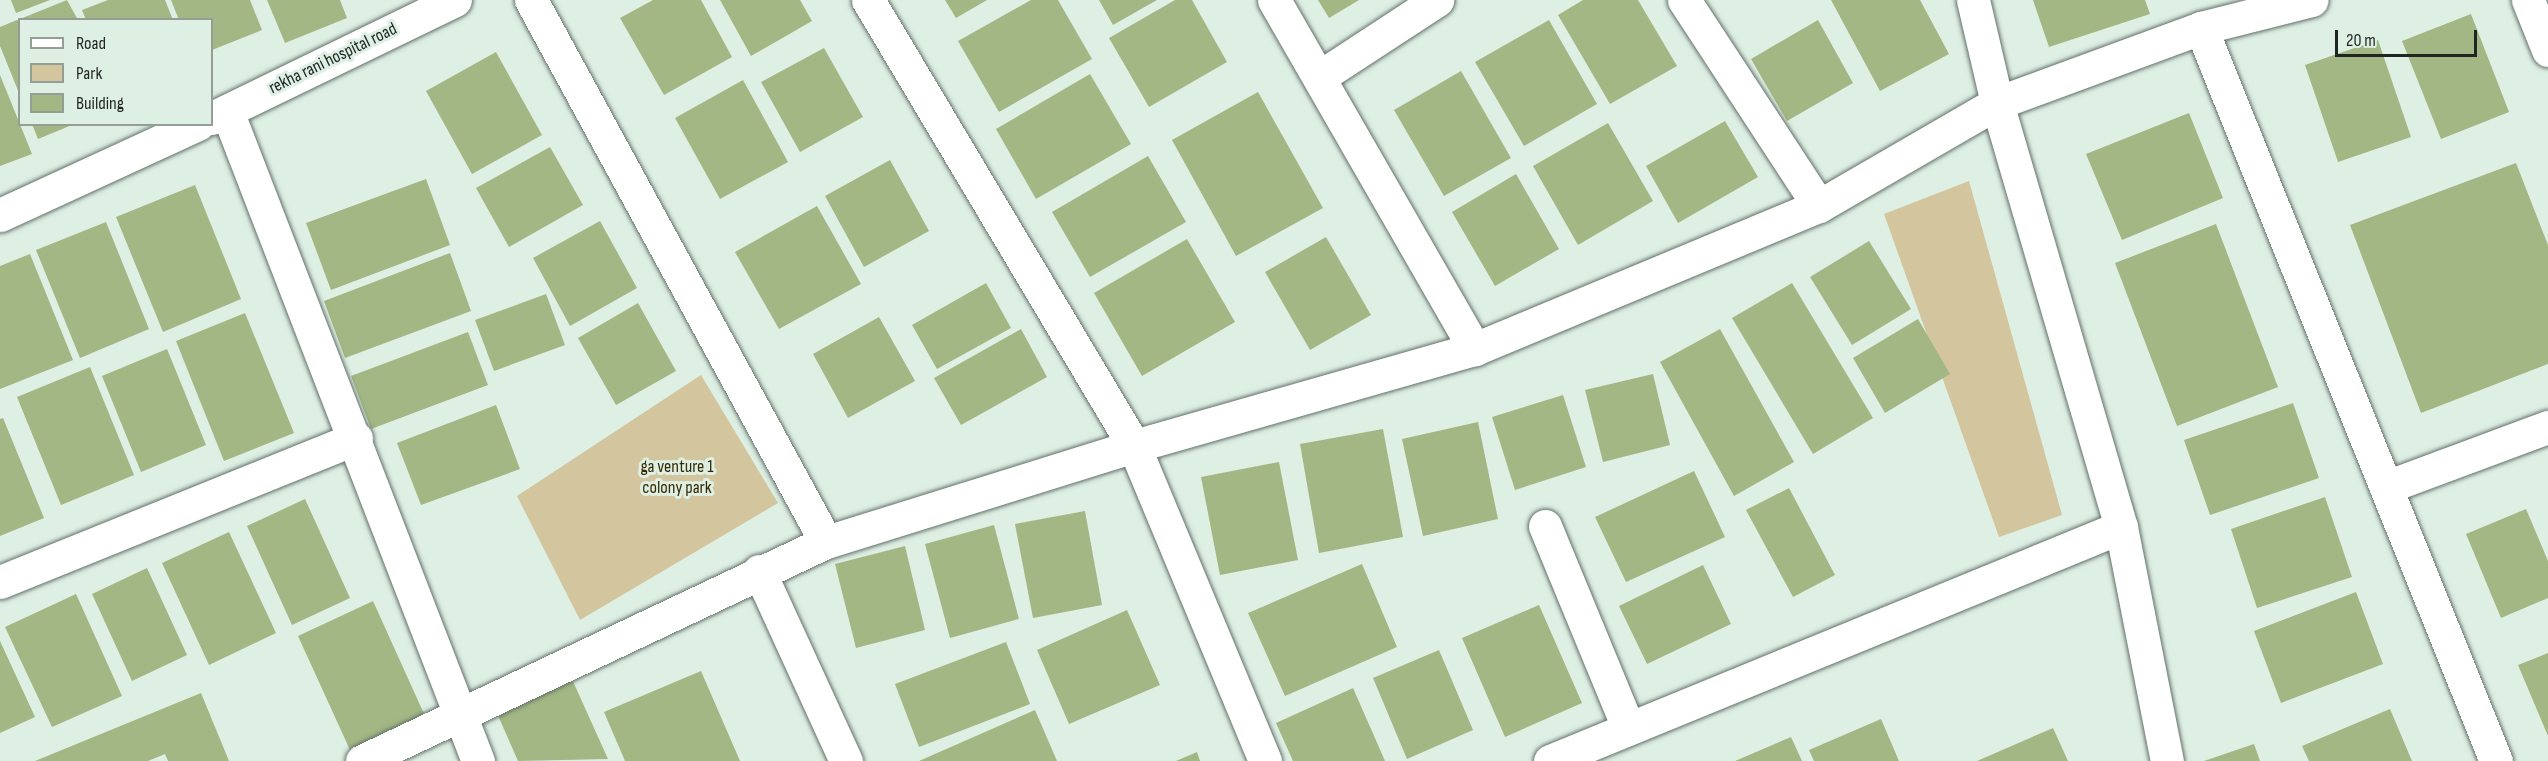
<!DOCTYPE html>
<style>
body{margin:0}
#map{position:relative;width:2548px;height:761px;overflow:hidden;background:#deefe4;font-family:"Sofia Sans Condensed",sans-serif}
div>[style]{position:absolute}
.green>*{inset:0;background:#d3c59d}
.building>*{inset:0;background:#a3b784}
.roads{filter:drop-shadow(0 0 2px #627168) drop-shadow(0 0 2px #627168)}
.minor>*{height:33px;margin:-16.5px;padding:0 16.5px;transform-origin:16.5px;border-radius:16.5px;background:#fff}
span{translate:-50% -50%;white-space:nowrap;text-align:center;line-height:1.15;-webkit-text-stroke:6px #deefe4;paint-order:stroke}
.street-label{font-size:18px;color:#1f2522}
.park-label{font-size:18px;color:#372a00}
.legend{position:absolute;left:18px;top:18px;width:195px;height:108px;box-sizing:border-box;background:#deefe4;border:2px solid #929e96;margin:0;padding:8px 10px;list-style:none;font-size:18px;color:#1f2522}
.legend li{display:flex;align-items:center;gap:12px;height:30px}
.legend b{width:30px;border:2px solid #929e96}
.scale{position:absolute;left:2335px;top:30px;width:142px;height:27px;box-sizing:border-box;border:3px solid #1f2522;border-top:0;padding-left:8px;font-size:18px;line-height:21px;white-space:nowrap;color:#1f2522;-webkit-text-stroke:4px #deefe4;paint-order:stroke}
</style>
<div id="map">
<div class="green">
<div style="clip-path:polygon(1969px 181px,2062px 515px,1999px 537px,1884px 214px)"></div>
<div style="clip-path:polygon(701px 375px,778px 503px,580px 620px,517px 496px)"></div>
</div>
<div class="building">
<div style="clip-path:polygon(11px 0,50px 0,16px 13px)"></div>
<div style="clip-path:polygon(67px 0,78px 20px,20px 20px,20px 19px)"></div>
<div style="clip-path:polygon(108px 0,165px 0,173px 20px,86px 20px,82px 10px)"></div>
<div style="clip-path:polygon(171px 0,250px 0,262px 30px,212px 50px,212px 20px,179px 20px)"></div>
<div style="clip-path:polygon(267px 0,340px 0,347px 18px,285px 43px)"></div>
<div style="clip-path:polygon(653px 0,701px 0,732px 57px,664px 95px,620px 18px)"></div>
<div style="clip-path:polygon(720px 0,800px 0,812px 21px,751px 56px)"></div>
<div style="clip-path:polygon(945px 0,987px 0,956px 18px)"></div>
<div style="clip-path:polygon(1031px 0,1058px 0,1092px 59px,999px 112px,958px 41px)"></div>
<div style="clip-path:polygon(1099px 0,1157px 0,1113px 25px)"></div>
<div style="clip-path:polygon(1175px 0,1192px 0,1227px 62px,1149px 107px,1109px 38px)"></div>
<div style="clip-path:polygon(1318px 0,1359px 0,1329px 18px)"></div>
<div style="clip-path:polygon(1583px 0,1638px 0,1677px 66px,1610px 104px,1558px 15px)"></div>
<div style="clip-path:polygon(1831px 0,1920px 0,1949px 54px,1880px 91px)"></div>
<div style="clip-path:polygon(2033px 0,2145px 0,2150px 14px,2049px 47px)"></div>
<div style="clip-path:polygon(2471px 14px,2509px 112px,2441px 139px,2402px 41px)"></div>
<div style="clip-path:polygon(17px 20px,20px 20px,19px 93px,0 46px,0 27px)"></div>
<div style="clip-path:polygon(1549px 20px,1597px 104px,1524px 146px,1475px 62px)"></div>
<div style="clip-path:polygon(1818px 20px,1853px 83px,1787px 121px,1751px 59px)"></div>
<div style="clip-path:polygon(2378px 40px,2411px 137px,2338px 162px,2305px 65px)"></div>
<div style="clip-path:polygon(824px 48px,863px 117px,800px 152px,761px 82px)"></div>
<div style="clip-path:polygon(496px 52px,542px 135px,472px 174px,426px 91px)"></div>
<div style="clip-path:polygon(1461px 71px,1511px 158px,1444px 196px,1394px 110px)"></div>
<div style="clip-path:polygon(1090px 74px,1131px 144px,1036px 199px,996px 129px)"></div>
<div style="clip-path:polygon(0 75px,32px 154px,0 166px)"></div>
<div style="clip-path:polygon(743px 80px,788px 162px,720px 199px,675px 118px)"></div>
<div style="clip-path:polygon(1258px 92px,1323px 208px,1236px 256px,1172px 140px)"></div>
<div style="clip-path:polygon(2189px 113px,2223px 198px,2122px 240px,2086px 154px)"></div>
<div style="clip-path:polygon(1725px 121px,1758px 177px,1678px 223px,1646px 166px)"></div>
<div style="clip-path:polygon(1608px 123px,1653px 201px,1578px 245px,1533px 166px)"></div>
<div style="clip-path:polygon(32px 124px,72px 124px,72px 125px,38px 139px)"></div>
<div style="clip-path:polygon(550px 147px,583px 205px,509px 247px,476px 188px)"></div>
<div style="clip-path:polygon(1148px 156px,1186px 222px,1090px 277px,1052px 212px)"></div>
<div style="clip-path:polygon(890px 160px,929px 231px,864px 267px,825px 196px)"></div>
<div style="clip-path:polygon(2516px 163px,2548px 245px,2548px 364px,2421px 413px,2350px 225px)"></div>
<div style="clip-path:polygon(1516px 174px,1559px 249px,1495px 286px,1452px 212px)"></div>
<div style="clip-path:polygon(426px 179px,450px 245px,331px 290px,306px 223px)"></div>
<div style="clip-path:polygon(195px 185px,241px 299px,163px 332px,116px 217px)"></div>
<div style="clip-path:polygon(817px 206px,861px 284px,779px 329px,735px 252px)"></div>
<div style="clip-path:polygon(600px 221px,637px 288px,570px 326px,533px 258px)"></div>
<div style="clip-path:polygon(106px 222px,149px 329px,80px 358px,36px 250px)"></div>
<div style="clip-path:polygon(2216px 224px,2278px 387px,2177px 426px,2115px 263px)"></div>
<div style="clip-path:polygon(1326px 237px,1371px 315px,1310px 350px,1265px 272px)"></div>
<div style="clip-path:polygon(1187px 239px,1235px 322px,1142px 376px,1094px 293px)"></div>
<div style="clip-path:polygon(1869px 241px,1911px 309px,1852px 345px,1810px 277px)"></div>
<div style="clip-path:polygon(450px 253px,471px 311px,345px 358px,324px 301px)"></div>
<div style="clip-path:polygon(30px 254px,73px 360px,0 389px,0 266px)"></div>
<div style="clip-path:polygon(986px 283px,1011px 328px,937px 369px,912px 325px)"></div>
<div style="clip-path:polygon(1792px 283px,1873px 418px,1813px 454px,1732px 318px)"></div>
<div style="clip-path:polygon(546px 294px,565px 345px,494px 371px,475px 320px)"></div>
<div style="clip-path:polygon(638px 303px,676px 371px,616px 405px,578px 338px)"></div>
<div style="clip-path:polygon(245px 313px,294px 433px,224px 461px,176px 341px)"></div>
<div style="clip-path:polygon(879px 317px,915px 381px,848px 418px,813px 354px)"></div>
<div style="clip-path:polygon(1918px 319px,1950px 374px,1885px 413px,1853px 358px)"></div>
<div style="clip-path:polygon(1021px 329px,1047px 377px,961px 425px,934px 378px)"></div>
<div style="clip-path:polygon(1720px 329px,1794px 462px,1734px 496px,1660px 362px)"></div>
<div style="clip-path:polygon(468px 332px,488px 385px,371px 429px,351px 376px)"></div>
<div style="clip-path:polygon(167px 349px,206px 445px,141px 472px,102px 376px)"></div>
<div style="clip-path:polygon(90px 367px,134px 475px,61px 505px,17px 397px)"></div>
<div style="clip-path:polygon(1653px 374px,1670px 445px,1603px 462px,1585px 390px)"></div>
<div style="clip-path:polygon(1563px 395px,1586px 467px,1515px 490px,1492px 417px)"></div>
<div style="clip-path:polygon(2293px 403px,2319px 478px,2210px 515px,2184px 440px)"></div>
<div style="clip-path:polygon(496px 405px,520px 469px,421px 505px,397px 443px)"></div>
<div style="clip-path:polygon(3px 418px,44px 518px,0 536px,0 419px)"></div>
<div style="clip-path:polygon(1478px 422px,1498px 519px,1423px 536px,1402px 439px)"></div>
<div style="clip-path:polygon(1383px 429px,1403px 537px,1319px 553px,1300px 444px)"></div>
<div style="clip-path:polygon(1279px 462px,1298px 560px,1220px 575px,1201px 477px)"></div>
<div style="clip-path:polygon(1694px 471px,1725px 537px,1626px 582px,1595px 517px)"></div>
<div style="clip-path:polygon(1789px 488px,1835px 575px,1793px 597px,1746px 510px)"></div>
<div style="clip-path:polygon(2325px 497px,2352px 577px,2257px 608px,2231px 529px)"></div>
<div style="clip-path:polygon(305px 499px,350px 598px,292px 625px,247px 526px)"></div>
<div style="clip-path:polygon(2526px 509px,2548px 561px,2548px 598px,2501px 618px,2466px 534px)"></div>
<div style="clip-path:polygon(1085px 511px,1102px 605px,1033px 618px,1015px 524px)"></div>
<div style="clip-path:polygon(994px 525px,1019px 619px,950px 638px,925px 544px)"></div>
<div style="clip-path:polygon(229px 532px,276px 633px,209px 665px,162px 563px)"></div>
<div style="clip-path:polygon(905px 546px,925px 630px,856px 648px,835px 564px)"></div>
<div style="clip-path:polygon(1362px 564px,1397px 647px,1285px 696px,1248px 613px)"></div>
<div style="clip-path:polygon(1703px 565px,1731px 624px,1647px 664px,1619px 606px)"></div>
<div style="clip-path:polygon(147px 568px,187px 655px,132px 681px,92px 594px)"></div>
<div style="clip-path:polygon(2356px 592px,2383px 664px,2281px 703px,2254px 631px)"></div>
<div style="clip-path:polygon(76px 594px,122px 696px,52px 727px,5px 627px)"></div>
<div style="clip-path:polygon(373px 601px,425px 716px,350px 750px,298px 636px)"></div>
<div style="clip-path:polygon(1539px 605px,1582px 703px,1505px 737px,1462px 638px)"></div>
<div style="clip-path:polygon(1127px 610px,1160px 685px,1069px 724px,1037px 650px)"></div>
<div style="clip-path:polygon(0 641px,35px 717px,0 733px)"></div>
<div style="clip-path:polygon(1006px 642px,1030px 704px,919px 747px,895px 684px)"></div>
<div style="clip-path:polygon(1439px 650px,1473px 730px,1407px 759px,1373px 678px)"></div>
<div style="clip-path:polygon(2548px 653px,2548px 736px,2518px 665px)"></div>
<div style="clip-path:polygon(701px 671px,740px 761px,625px 761px,604px 712px)"></div>
<div style="clip-path:polygon(571px 677px,608px 759px,518px 761px,496px 711px)"></div>
<div style="clip-path:polygon(1353px 688px,1385px 761px,1293px 761px,1276px 723px)"></div>
<div style="clip-path:polygon(201px 693px,229px 761px,168px 761px,165px 754px,148px 761px,35px 761px)"></div>
<div style="clip-path:polygon(2390px 709px,2412px 761px,2309px 761px,2302px 746px)"></div>
<div style="clip-path:polygon(1035px 710px,1057px 761px,919px 761px)"></div>
<div style="clip-path:polygon(1881px 719px,1899px 761px,1814px 761px,1809px 750px)"></div>
<div style="clip-path:polygon(2053px 728px,2068px 761px,1977px 761px)"></div>
<div style="clip-path:polygon(1791px 737px,1802px 761px,1735px 761px)"></div>
<div style="clip-path:polygon(2254px 744px,2260px 761px,2204px 761px)"></div>
<div style="clip-path:polygon(1197px 752px,1200px 761px,1176px 761px)"></div>
</div>
<div class="roads">
<div class="minor">
<div style="left:531px;top:0;width:617px;rotate:61.44deg"></div>
<div style="left:868px;top:0;width:519px;rotate:59.19deg"></div>
<div style="left:1134px;top:446px;width:341px;rotate:67.4deg"></div>
<div style="left:1274px;top:0;width:403px;rotate:60.1deg"></div>
<div style="left:1684px;top:0;width:246px;rotate:56.8deg"></div>
<div style="left:1973px;top:0;width:106px;rotate:76.9deg"></div>
<div style="left:1997px;top:103px;width:442px;rotate:73.7deg"></div>
<div style="left:2121px;top:527px;width:238px;rotate:78.9deg"></div>
<div style="left:2528px;top:0;width:54px;rotate:68.2deg"></div>
<div style="left:2201px;top:28px;width:790px;rotate:68.08deg"></div>
<div style="left:1321px;top:76px;width:139px;rotate:-33.2deg"></div>
<div style="left:227px;top:111px;width:697px;rotate:68.89deg"></div>
<div style="left:212px;top:118px;width:270px;rotate:-25.9deg"></div>
<div style="left:0;top:215px;width:218px;rotate:-24.7deg"></div>
<div style="left:2389px;top:486px;width:170px;rotate:-20.4deg"></div>
<div style="left:1545px;top:526px;width:217px;rotate:67.6deg"></div>
<div style="left:759px;top:571px;width:209px;rotate:65.4deg"></div>
<div style="left:0;top:582px;width:384px;rotate:-22deg"></div>
<div style="left:362px;top:761px;width:513px;rotate:-25.27deg"></div>
<div style="left:826px;top:542px;width:323px;rotate:-17.3deg"></div>
<div style="left:1134px;top:446px;width:355px;rotate:-15.9deg"></div>
<div style="left:1475px;top:349px;width:373px;rotate:-22.6deg"></div>
<div style="left:1819px;top:206px;width:206px;rotate:-30.1deg"></div>
<div style="left:1997px;top:103px;width:217px;rotate:-20.2deg"></div>
<div style="left:2201px;top:28px;width:114px;rotate:-14.2deg"></div>
<div style="left:1550px;top:761px;width:617px;rotate:-22.28deg"></div>
</div>
</div>
<div class="street-label">
<span style="left:333px;top:59px;rotate:-26deg">rekha rani hospital road</span>
</div>
<div class="park-label">
<span style="left:677px;top:478px">ga venture 1<br>colony park</span>
</div>
<ul class="legend">
<li><b style="height:8px;background:#fff"></b>Road</li>
<li><b style="height:16px;background:#d3c59d"></b>Park</li>
<li><b style="height:16px;background:#a3b784"></b>Building</li>
</ul>
<div class="scale">20 m</div>
</div>
